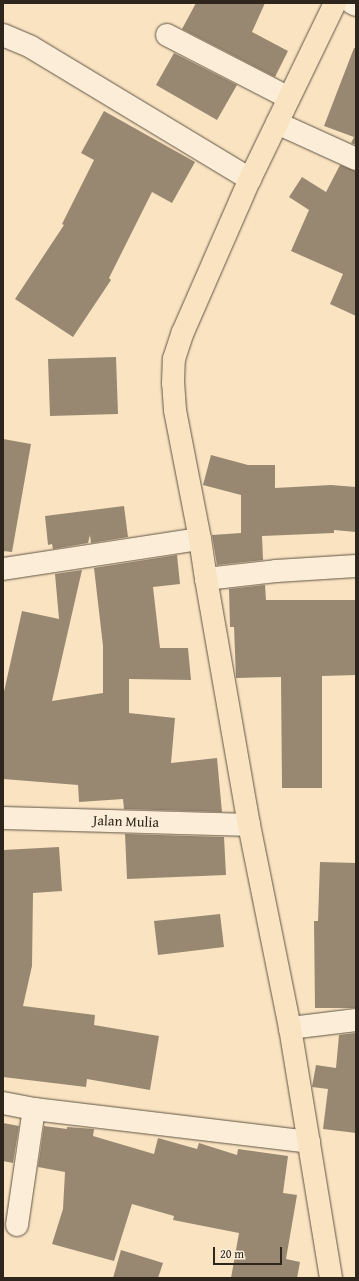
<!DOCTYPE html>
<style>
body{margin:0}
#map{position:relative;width:359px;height:1281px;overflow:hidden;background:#f9e3c1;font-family:"Gentium Book Plus",serif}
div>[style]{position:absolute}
.building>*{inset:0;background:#988872}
.roads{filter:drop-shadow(0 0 1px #615545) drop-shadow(0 0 1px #615545)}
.minor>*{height:22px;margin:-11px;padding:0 11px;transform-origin:11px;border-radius:11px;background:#fbedd7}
.major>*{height:22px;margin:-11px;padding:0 11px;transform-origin:11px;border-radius:11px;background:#f9e3c1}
span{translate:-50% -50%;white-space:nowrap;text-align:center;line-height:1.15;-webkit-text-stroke:3px #fbedd7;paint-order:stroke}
.street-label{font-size:14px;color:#2e261c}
.frame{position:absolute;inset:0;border:4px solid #2e261c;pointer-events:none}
.scale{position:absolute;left:213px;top:1247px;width:69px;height:18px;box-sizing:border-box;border:2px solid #2e261c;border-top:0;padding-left:5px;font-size:12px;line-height:14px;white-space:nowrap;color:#2e261c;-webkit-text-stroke:3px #fbedd7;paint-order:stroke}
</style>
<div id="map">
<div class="building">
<div style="clip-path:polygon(196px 3px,265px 3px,252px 32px,288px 51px,275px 77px,182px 29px)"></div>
<div style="clip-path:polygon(354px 48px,356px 48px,356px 145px,351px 143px,354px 137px,324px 126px)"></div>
<div style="clip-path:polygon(174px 53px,237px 85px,217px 120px,156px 85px)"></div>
<div style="clip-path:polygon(104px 111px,195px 162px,172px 203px,152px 192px,109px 278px,111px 280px,73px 337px,15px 299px,64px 225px,62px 224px,94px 160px,81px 153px)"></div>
<div style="clip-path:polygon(340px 165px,356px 171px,356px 316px,330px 304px,343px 274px,291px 251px,309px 210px,289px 197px,302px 177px,326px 192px)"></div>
<div style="clip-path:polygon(116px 357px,118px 414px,50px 416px,48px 359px)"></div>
<div style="clip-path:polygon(3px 439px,31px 444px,12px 552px,3px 551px)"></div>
<div style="clip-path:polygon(211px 455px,248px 465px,275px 465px,275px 488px,331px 485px,356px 487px,356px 532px,334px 530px,334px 533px,262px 536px,263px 560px,217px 565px,212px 535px,241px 533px,241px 495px,203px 485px)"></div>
<div style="clip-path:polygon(124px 506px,128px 537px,91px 543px,90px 535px,88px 543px,53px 549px,52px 544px,48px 545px,45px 516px)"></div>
<div style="clip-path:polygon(177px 555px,180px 584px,153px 587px,160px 648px,188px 648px,191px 680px,129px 679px,129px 713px,175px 718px,171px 763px,217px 758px,222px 812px,124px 809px,123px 799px,79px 802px,78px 785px,3px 779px,3px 696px,22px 611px,59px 619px,55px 574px,82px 570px,52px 701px,103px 693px,103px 646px,94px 568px)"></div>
<div style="clip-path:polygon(265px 585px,266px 600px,356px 600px,356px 675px,322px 676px,322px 788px,282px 788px,281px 677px,236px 678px,234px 627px,230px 627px,229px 589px)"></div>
<div style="clip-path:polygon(125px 834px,224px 837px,226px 875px,127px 879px)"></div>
<div style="clip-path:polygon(59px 847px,62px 891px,33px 893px,32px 966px,23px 1006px,95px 1015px,94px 1025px,159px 1036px,150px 1090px,87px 1079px,86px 1087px,3px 1077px,3px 850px)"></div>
<div style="clip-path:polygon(320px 862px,356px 863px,356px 1008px,315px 1008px,314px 921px,318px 921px)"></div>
<div style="clip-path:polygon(220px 914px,224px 947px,158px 955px,154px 921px)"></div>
<div style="clip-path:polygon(356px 1033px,356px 1133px,323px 1129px,328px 1089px,312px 1087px,316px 1065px,336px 1068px,339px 1035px)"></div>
<div style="clip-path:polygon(3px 1123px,19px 1126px,13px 1163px,3px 1161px)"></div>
<div style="clip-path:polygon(44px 1126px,67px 1129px,67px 1127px,94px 1129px,93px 1136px,154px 1154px,158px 1138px,197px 1149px,199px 1143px,237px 1155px,238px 1149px,288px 1156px,283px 1193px,297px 1195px,286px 1259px,300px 1262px,297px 1278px,231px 1278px,239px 1233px,173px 1220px,174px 1216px,132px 1204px,114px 1261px,52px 1244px,63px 1209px,65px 1172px,38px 1167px)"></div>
<div style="clip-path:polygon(121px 1250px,163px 1263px,158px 1278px,113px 1278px)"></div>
</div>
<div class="roads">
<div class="minor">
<div style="left:352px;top:3px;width:4px;rotate:27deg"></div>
<div style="left:3px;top:35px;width:30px;rotate:23deg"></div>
<div style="left:31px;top:47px;width:256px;rotate:31.1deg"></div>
<div style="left:167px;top:35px;width:137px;rotate:27.3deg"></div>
<div style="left:277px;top:123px;width:87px;rotate:24.5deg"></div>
<div style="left:3px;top:569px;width:199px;rotate:-8.7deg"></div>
<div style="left:206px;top:579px;width:70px;rotate:-6.5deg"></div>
<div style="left:276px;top:571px;width:80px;rotate:-3.6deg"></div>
<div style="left:3px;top:818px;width:246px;rotate:1.6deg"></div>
<div style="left:290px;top:1028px;width:66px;rotate:-6.9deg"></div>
<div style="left:3px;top:1103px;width:32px;rotate:11deg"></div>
<div style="left:34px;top:1109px;width:277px;rotate:6.8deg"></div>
<div style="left:17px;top:1225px;width:117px;rotate:-81.7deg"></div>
</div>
<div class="major">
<div style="left:331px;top:1278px;width:253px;rotate:-99.3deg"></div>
<div style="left:290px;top:1028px;width:207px;rotate:-101.4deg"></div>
<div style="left:249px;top:825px;width:250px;rotate:-99.9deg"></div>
<div style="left:206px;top:579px;width:40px;rotate:-98.5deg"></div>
<div style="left:200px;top:539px;width:131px;rotate:-101deg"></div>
<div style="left:175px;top:410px;width:27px;rotate:-94deg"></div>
<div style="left:173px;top:383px;width:24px;rotate:-88deg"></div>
<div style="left:174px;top:359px;width:28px;rotate:-72deg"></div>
<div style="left:183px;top:332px;width:167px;rotate:-66.4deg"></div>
<div style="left:250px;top:179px;width:195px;rotate:-64.2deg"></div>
</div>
</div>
<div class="street-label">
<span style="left:126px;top:821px;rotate:2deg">Jalan Mulia</span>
</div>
<div class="frame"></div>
<div class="scale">20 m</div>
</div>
